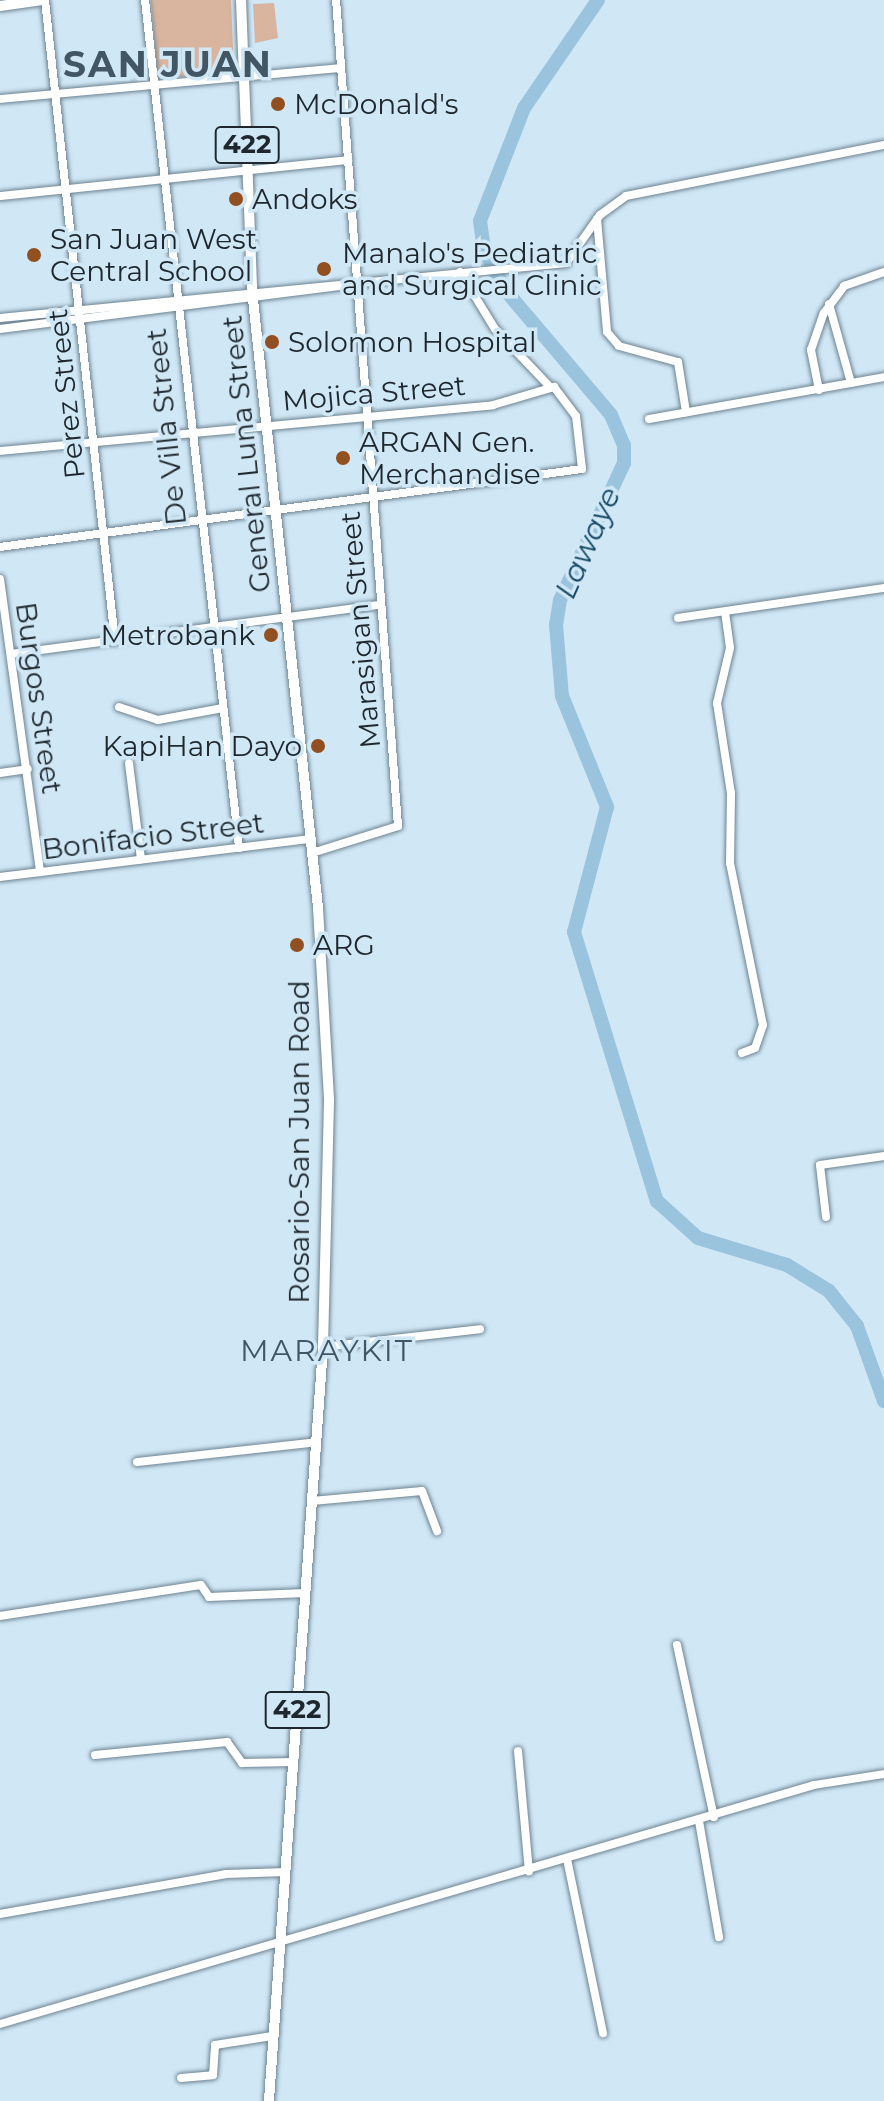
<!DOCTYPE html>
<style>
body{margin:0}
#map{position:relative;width:884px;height:2101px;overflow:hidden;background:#d0e7f6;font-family:Montserrat,sans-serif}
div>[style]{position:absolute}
.green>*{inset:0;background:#d9b49e}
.river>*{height:14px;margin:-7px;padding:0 7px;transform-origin:7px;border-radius:7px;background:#9ac3dd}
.roads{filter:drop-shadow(0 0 2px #6e8391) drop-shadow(0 0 2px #6e8391)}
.minor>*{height:8px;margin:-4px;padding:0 4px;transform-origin:4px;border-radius:4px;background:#fff}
.major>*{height:10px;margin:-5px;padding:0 5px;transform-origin:5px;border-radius:5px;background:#fff}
.dots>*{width:22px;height:22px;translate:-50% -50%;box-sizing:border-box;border:4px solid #d0e7f6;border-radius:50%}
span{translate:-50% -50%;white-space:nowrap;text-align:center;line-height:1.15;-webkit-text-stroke:7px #d0e7f6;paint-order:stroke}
.shield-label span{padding:2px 6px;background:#d0e7f6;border:2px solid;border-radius:6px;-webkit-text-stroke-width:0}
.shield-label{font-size:26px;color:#1e272d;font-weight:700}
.poi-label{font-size:28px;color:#1e272d}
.left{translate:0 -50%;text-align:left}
.right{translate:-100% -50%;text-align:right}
.street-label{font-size:28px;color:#1e272d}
.water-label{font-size:30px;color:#184b65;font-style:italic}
.neighbourhood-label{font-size:30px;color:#425763;letter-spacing:2px}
.district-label{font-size:36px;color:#425763;font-weight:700;letter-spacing:2px}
</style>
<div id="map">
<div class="green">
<div style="clip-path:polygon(151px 0,231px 0,234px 72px,158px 79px)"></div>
<div style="clip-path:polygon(274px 3px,278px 38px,255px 43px,253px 4px)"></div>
</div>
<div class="river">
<div style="left:598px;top:0;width:131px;rotate:124.4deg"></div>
<div style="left:524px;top:108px;width:121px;rotate:111.3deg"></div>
<div style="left:480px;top:221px;width:29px;rotate:82deg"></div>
<div style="left:484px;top:250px;width:47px;rotate:61.8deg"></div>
<div style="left:506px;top:291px;width:162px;rotate:49.7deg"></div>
<div style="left:611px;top:415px;width:33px;rotate:67deg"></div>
<div style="left:624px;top:445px;width:18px;rotate:90deg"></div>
<div style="left:624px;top:463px;width:151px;rotate:115deg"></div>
<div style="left:560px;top:600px;width:25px;rotate:99deg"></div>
<div style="left:556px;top:625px;width:71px;rotate:85.2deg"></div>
<div style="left:562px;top:696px;width:120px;rotate:67.9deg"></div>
<div style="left:607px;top:807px;width:129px;rotate:104.8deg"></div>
<div style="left:574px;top:932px;width:282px;rotate:72.9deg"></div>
<div style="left:657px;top:1201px;width:55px;rotate:42.1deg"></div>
<div style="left:698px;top:1238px;width:93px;rotate:16.9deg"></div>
<div style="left:787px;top:1265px;width:49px;rotate:31.8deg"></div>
<div style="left:829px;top:1291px;width:45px;rotate:51.3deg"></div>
<div style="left:857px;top:1326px;width:80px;rotate:70.2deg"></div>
</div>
<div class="roads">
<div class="minor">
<div style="left:45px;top:0;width:645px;rotate:83.77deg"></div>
<div style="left:145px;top:0;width:853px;rotate:83.67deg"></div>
<div style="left:0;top:99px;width:342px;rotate:-5.2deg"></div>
<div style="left:0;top:196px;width:350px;rotate:-5.9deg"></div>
<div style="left:597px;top:219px;width:113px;rotate:84.9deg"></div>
<div style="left:607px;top:332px;width:18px;rotate:49deg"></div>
<div style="left:619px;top:346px;width:61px;rotate:15.2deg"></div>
<div style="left:678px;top:362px;width:51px;rotate:80.9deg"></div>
<div style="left:460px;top:272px;width:67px;rotate:58.4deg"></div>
<div style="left:495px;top:329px;width:80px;rotate:46.5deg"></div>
<div style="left:829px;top:304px;width:82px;rotate:74.4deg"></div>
<div style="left:0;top:318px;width:569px;rotate:-5.55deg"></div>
<div style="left:566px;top:263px;width:59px;rotate:-54.7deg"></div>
<div style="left:600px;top:215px;width:32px;rotate:-36deg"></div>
<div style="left:626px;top:196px;width:263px;rotate:-11.2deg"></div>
<div style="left:0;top:329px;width:358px;rotate:-7.2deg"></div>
<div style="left:819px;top:390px;width:41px;rotate:-101.3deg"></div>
<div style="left:811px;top:350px;width:39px;rotate:-71deg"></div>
<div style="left:824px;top:313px;width:34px;rotate:-53deg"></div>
<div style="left:844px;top:286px;width:42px;rotate:-19.3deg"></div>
<div style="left:649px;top:419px;width:239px;rotate:-10.1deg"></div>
<div style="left:0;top:451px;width:495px;rotate:-5.3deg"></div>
<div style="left:493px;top:405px;width:64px;rotate:-16.4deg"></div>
<div style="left:554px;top:387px;width:36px;rotate:53deg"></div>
<div style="left:576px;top:416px;width:53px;rotate:83.5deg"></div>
<div style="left:582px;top:469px;width:587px;rotate:172.37deg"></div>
<div style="left:0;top:579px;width:296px;rotate:82.2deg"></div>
<div style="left:725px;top:612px;width:36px;rotate:82deg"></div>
<div style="left:730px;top:648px;width:57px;rotate:103.3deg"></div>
<div style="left:717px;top:703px;width:91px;rotate:81.2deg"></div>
<div style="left:731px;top:793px;width:70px;rotate:90.8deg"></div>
<div style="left:730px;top:863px;width:165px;rotate:78.5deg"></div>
<div style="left:763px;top:1025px;width:24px;rotate:109deg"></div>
<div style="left:755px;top:1048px;width:14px;rotate:159deg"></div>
<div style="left:678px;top:618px;width:208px;rotate:-8.3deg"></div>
<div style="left:11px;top:654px;width:371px;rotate:-7.6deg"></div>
<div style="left:119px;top:707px;width:41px;rotate:18.4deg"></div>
<div style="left:158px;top:720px;width:66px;rotate:-10.5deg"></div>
<div style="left:129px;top:763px;width:97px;rotate:82.9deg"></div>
<div style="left:0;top:773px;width:28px;rotate:-8deg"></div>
<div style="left:312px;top:853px;width:90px;rotate:-17.4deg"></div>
<div style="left:398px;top:826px;width:828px;rotate:-94.29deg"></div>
<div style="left:0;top:877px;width:313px;rotate:-7deg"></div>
<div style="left:826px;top:1217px;width:52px;rotate:-96.6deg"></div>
<div style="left:820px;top:1165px;width:65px;rotate:-8deg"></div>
<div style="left:323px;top:1347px;width:158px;rotate:-6.5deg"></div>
<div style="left:137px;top:1462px;width:181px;rotate:-6.3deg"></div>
<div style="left:312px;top:1501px;width:110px;rotate:-5.2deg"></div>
<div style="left:422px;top:1491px;width:43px;rotate:69.4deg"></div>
<div style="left:0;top:1616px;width:203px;rotate:-8.8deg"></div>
<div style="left:201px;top:1585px;width:14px;rotate:56deg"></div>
<div style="left:209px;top:1597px;width:96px;rotate:-2.4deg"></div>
<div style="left:677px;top:1645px;width:176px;rotate:77.9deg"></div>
<div style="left:518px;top:1751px;width:121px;rotate:84.8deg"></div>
<div style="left:95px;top:1755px;width:133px;rotate:-5.6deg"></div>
<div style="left:227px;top:1742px;width:26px;rotate:54deg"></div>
<div style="left:242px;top:1763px;width:52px;rotate:-1.1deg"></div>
<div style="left:699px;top:1821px;width:118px;rotate:80.2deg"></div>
<div style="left:567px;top:1859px;width:178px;rotate:78.3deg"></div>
<div style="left:0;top:1914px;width:230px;rotate:-10deg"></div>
<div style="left:226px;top:1874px;width:60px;rotate:-1.9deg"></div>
<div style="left:0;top:2024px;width:848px;rotate:-16.36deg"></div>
<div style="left:814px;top:1785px;width:71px;rotate:-8.9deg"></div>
<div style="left:181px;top:2078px;width:32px;rotate:-5deg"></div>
<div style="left:213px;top:2075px;width:30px;rotate:-86deg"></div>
<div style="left:215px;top:2045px;width:58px;rotate:-9deg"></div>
</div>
<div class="major">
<div style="left:241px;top:0;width:290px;rotate:87.8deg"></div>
<div style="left:252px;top:290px;width:622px;rotate:83.9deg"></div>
<div style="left:318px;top:908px;width:193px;rotate:86.7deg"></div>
<div style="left:329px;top:1101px;width:246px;rotate:91.4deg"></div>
<div style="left:323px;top:1347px;width:756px;rotate:94.1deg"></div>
<div style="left:0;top:6px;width:43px;rotate:-7.9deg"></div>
</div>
</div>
<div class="dots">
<div style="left:278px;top:104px;background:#924f20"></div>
<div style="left:236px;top:199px;background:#924f20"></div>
<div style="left:34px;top:255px;background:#924f20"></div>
<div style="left:324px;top:269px;background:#924f20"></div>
<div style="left:272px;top:342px;background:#924f20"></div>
<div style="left:343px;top:458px;background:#924f20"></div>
<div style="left:271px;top:635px;background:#924f20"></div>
<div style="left:318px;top:746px;background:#924f20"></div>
<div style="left:297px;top:945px;background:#924f20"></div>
</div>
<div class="shield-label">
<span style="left:247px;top:145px">422</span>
<span style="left:297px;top:1710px">422</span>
</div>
<div class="poi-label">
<span class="left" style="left:294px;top:104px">McDonald's</span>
<span class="left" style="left:252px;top:199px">Andoks</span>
<span class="left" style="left:50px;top:255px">San Juan West<br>Central School</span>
<span class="left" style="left:342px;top:269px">Manalo's Pediatric<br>and Surgical Clinic</span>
<span class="left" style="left:288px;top:342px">Solomon Hospital</span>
<span class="left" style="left:359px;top:458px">ARGAN Gen.<br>Merchandise</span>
<span class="right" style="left:255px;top:635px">Metrobank</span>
<span class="right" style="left:302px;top:746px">KapiHan Dayo</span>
<span class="left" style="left:313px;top:945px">ARG</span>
</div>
<div class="street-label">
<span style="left:374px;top:393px;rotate:-5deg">Mojica Street</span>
<span style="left:66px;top:394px;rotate:-96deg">Perez Street</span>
<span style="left:166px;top:427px;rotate:-96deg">De Villa Street</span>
<span style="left:246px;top:454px;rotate:-96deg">General Luna Street</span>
<span style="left:360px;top:630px;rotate:-95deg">Marasigan Street</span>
<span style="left:39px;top:698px;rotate:82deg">Burgos Street</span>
<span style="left:153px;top:836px;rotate:-7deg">Bonifacio Street</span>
<span style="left:299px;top:1142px;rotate:-90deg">Rosario-San Juan Road</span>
</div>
<div class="water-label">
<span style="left:588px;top:543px;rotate:-66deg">Lawaye</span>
</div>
<div class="neighbourhood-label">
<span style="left:327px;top:1351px">MARAYKIT</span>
</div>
<div class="district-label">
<span style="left:168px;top:65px">SAN JUAN</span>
</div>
</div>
